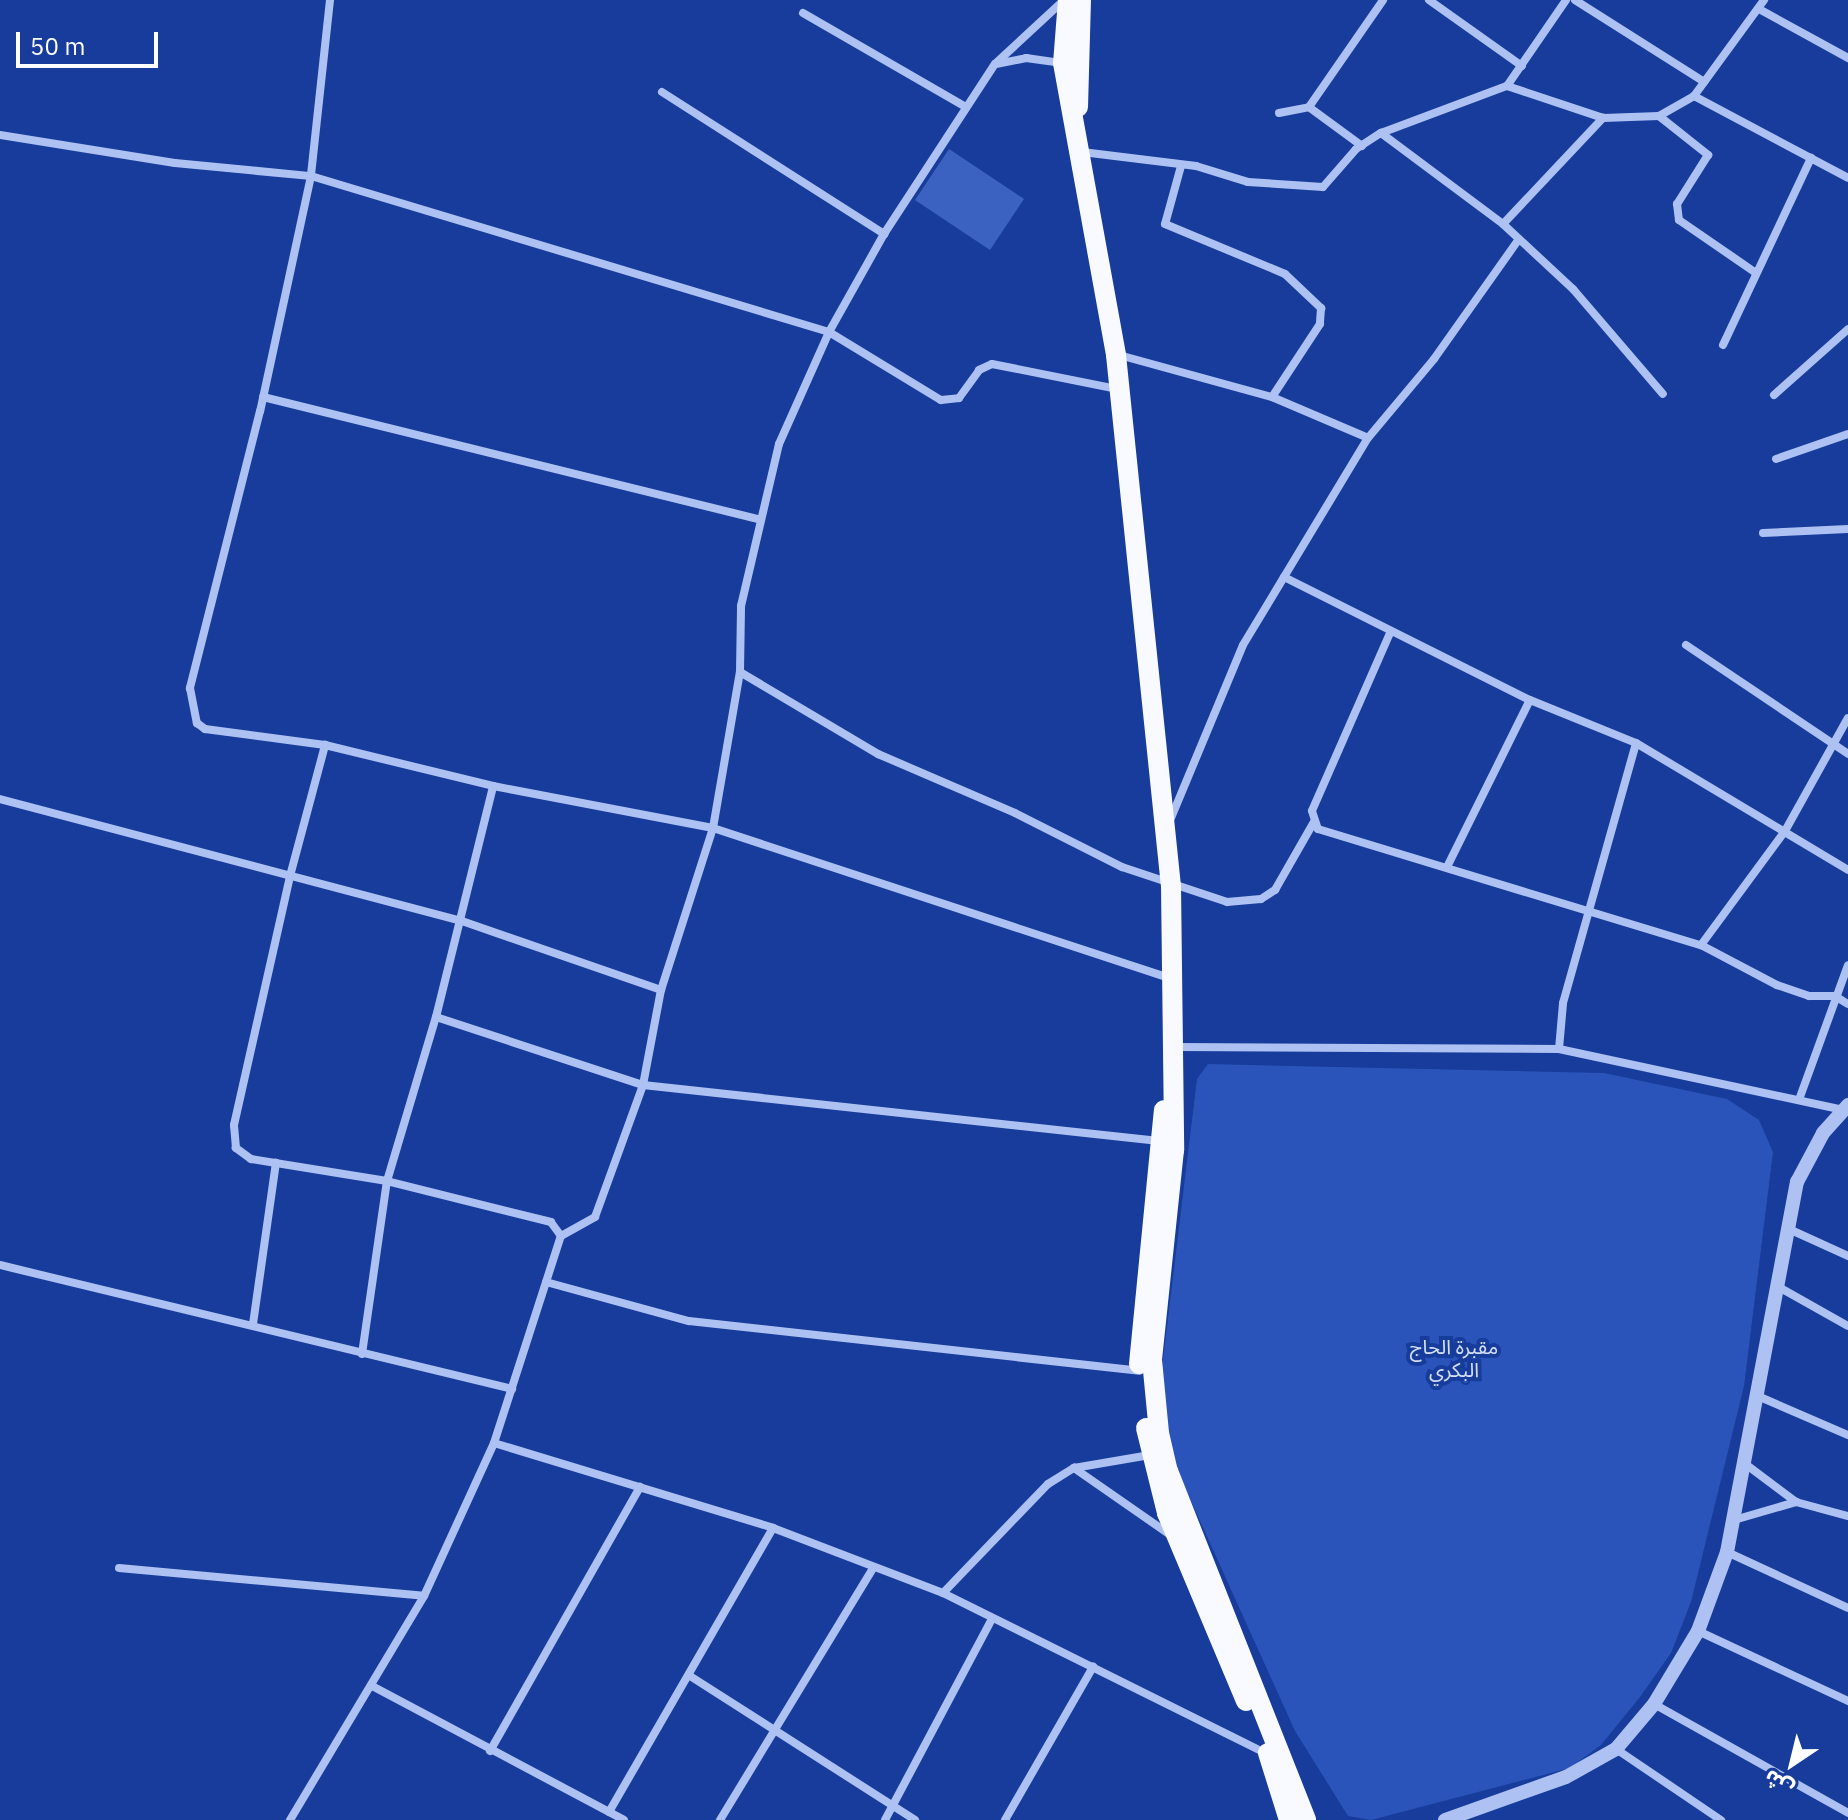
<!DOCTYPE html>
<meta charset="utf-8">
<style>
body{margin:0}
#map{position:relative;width:1848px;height:1820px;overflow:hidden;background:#173c9b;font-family:"IBM Plex Sans","Noto Sans Arabic",sans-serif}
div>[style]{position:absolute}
.green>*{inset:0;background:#2a54b9}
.building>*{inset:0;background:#3b62c1}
.minor>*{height:8px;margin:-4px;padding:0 4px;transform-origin:4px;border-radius:4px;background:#adc1f2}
.tertiary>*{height:14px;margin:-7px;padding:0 7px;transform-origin:7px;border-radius:7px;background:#adc1f2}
.primary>*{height:20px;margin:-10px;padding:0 10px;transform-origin:10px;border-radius:10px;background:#f8faff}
span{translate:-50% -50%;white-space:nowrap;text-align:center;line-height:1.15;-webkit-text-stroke:8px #173c9b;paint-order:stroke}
.park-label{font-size:20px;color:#d5e0fc}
.north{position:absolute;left:1752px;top:1724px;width:80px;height:80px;-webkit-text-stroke:6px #173c9b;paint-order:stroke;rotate:215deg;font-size:22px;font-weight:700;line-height:32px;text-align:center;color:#fff}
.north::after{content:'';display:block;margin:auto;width:28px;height:36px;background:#fff;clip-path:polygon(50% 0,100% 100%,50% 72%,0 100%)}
.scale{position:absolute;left:16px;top:32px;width:142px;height:36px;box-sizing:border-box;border:4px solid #fff;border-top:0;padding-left:10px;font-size:24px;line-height:28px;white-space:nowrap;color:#fff;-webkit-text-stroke:6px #173c9b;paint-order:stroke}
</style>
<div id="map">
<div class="green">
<div style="clip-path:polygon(1208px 1064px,1604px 1073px,1727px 1099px,1759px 1120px,1773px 1152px,1744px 1386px,1691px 1602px,1671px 1653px,1640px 1697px,1601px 1745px,1570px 1768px,1371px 1820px,1348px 1816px,1295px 1731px,1172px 1459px,1161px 1376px,1197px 1079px)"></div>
</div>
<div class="building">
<div style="clip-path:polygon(949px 149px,1024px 199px,990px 250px,915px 200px)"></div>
</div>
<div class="minor">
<div style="left:330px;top:0;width:177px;rotate:96.2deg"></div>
<div style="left:311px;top:176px;width:240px;rotate:102.2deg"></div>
<div style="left:260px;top:411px;width:286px;rotate:104.2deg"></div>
<div style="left:190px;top:688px;width:36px;rotate:79deg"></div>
<div style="left:197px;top:723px;width:10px;rotate:37deg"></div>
<div style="left:205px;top:729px;width:121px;rotate:7.6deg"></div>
<div style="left:325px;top:745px;width:173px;rotate:13.7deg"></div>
<div style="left:493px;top:786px;width:224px;rotate:10.8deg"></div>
<div style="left:713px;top:828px;width:480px;rotate:18.2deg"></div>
<div style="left:1429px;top:0;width:114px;rotate:35.4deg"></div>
<div style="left:1575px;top:0;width:153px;rotate:32.4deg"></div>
<div style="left:1759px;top:9px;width:102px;rotate:28.8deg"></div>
<div style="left:803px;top:13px;width:188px;rotate:30deg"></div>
<div style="left:996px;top:64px;width:31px;rotate:-11deg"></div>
<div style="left:1026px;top:58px;width:35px;rotate:8deg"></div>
<div style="left:1507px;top:86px;width:104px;rotate:-55.5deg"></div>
<div style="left:662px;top:92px;width:264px;rotate:32.6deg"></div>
<div style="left:1694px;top:96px;width:174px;rotate:28deg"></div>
<div style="left:1279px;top:113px;width:31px;rotate:-11deg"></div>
<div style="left:1659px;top:116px;width:63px;rotate:38.5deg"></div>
<div style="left:1708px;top:155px;width:58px;rotate:122.3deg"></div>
<div style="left:1677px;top:204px;width:16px;rotate:83deg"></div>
<div style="left:1679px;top:220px;width:93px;rotate:34.5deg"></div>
<div style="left:1381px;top:133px;width:152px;rotate:36.7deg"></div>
<div style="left:1503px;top:224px;width:96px;rotate:42.9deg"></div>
<div style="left:1573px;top:289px;width:138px;rotate:49.4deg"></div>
<div style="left:0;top:135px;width:177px;rotate:9.1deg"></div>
<div style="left:175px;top:163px;width:137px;rotate:5.5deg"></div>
<div style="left:311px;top:176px;width:541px;rotate:16.76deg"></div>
<div style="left:829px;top:332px;width:131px;rotate:31.3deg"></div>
<div style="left:941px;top:400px;width:18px;rotate:-6deg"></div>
<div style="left:959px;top:398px;width:34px;rotate:-54deg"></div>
<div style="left:979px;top:370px;width:14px;rotate:-25deg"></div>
<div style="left:992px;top:364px;width:127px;rotate:11.3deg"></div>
<div style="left:1362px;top:146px;width:66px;rotate:-143.7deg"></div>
<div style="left:1309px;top:107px;width:130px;rotate:-55.3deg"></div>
<div style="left:1082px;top:152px;width:115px;rotate:7deg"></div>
<div style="left:1196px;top:166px;width:54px;rotate:17.1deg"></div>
<div style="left:1248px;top:182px;width:75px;rotate:3.8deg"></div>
<div style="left:1323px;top:187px;width:50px;rotate:-49deg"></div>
<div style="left:1356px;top:149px;width:30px;rotate:-33deg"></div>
<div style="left:1381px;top:133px;width:134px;rotate:-20.5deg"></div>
<div style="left:1507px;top:86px;width:101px;rotate:18.4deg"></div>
<div style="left:1603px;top:118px;width:56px;rotate:-2deg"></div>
<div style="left:1659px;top:116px;width:40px;rotate:-29.7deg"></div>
<div style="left:1694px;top:96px;width:119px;rotate:-53.9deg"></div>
<div style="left:1181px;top:166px;width:60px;rotate:105.4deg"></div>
<div style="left:1165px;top:224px;width:130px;rotate:22.6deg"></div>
<div style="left:1285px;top:274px;width:50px;rotate:43.4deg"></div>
<div style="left:1321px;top:308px;width:16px;rotate:94deg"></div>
<div style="left:1320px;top:324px;width:87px;rotate:123.3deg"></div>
<div style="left:1503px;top:224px;width:146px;rotate:-46.7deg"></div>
<div style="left:1723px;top:345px;width:207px;rotate:-64.8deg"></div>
<div style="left:1119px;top:355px;width:159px;rotate:15.4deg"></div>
<div style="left:1272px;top:397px;width:104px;rotate:23.1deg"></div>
<div style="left:1774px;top:395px;width:99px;rotate:-41.7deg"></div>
<div style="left:263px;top:397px;width:510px;rotate:13.85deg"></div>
<div style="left:1776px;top:459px;width:76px;rotate:-19.1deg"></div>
<div style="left:1763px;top:533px;width:85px;rotate:-2.7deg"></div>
<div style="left:1284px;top:577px;width:275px;rotate:26.6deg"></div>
<div style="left:1530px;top:700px;width:114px;rotate:22.1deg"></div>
<div style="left:1636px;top:743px;width:247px;rotate:30.9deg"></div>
<div style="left:1390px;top:633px;width:194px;rotate:113.7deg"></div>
<div style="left:1312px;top:811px;width:19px;rotate:72deg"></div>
<div style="left:1318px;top:829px;width:400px;rotate:16.9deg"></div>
<div style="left:1701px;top:945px;width:86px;rotate:27.8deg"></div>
<div style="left:1777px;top:985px;width:34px;rotate:19deg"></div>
<div style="left:1809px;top:996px;width:26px"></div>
<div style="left:1835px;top:996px;width:15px;rotate:32deg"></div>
<div style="left:1686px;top:645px;width:195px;rotate:33.9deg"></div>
<div style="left:740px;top:672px;width:161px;rotate:30.7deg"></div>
<div style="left:878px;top:754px;width:149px;rotate:23.3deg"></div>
<div style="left:1015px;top:813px;width:120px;rotate:26.8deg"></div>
<div style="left:1122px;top:867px;width:111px;rotate:18.4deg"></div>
<div style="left:1227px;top:902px;width:34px;rotate:-5deg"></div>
<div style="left:1261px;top:899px;width:17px;rotate:-33deg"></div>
<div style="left:1275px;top:890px;width:78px;rotate:-60.2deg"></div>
<div style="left:0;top:799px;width:475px;rotate:14.8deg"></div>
<div style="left:459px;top:920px;width:214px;rotate:19.1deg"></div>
<div style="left:1171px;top:818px;width:187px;rotate:-67.4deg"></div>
<div style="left:1243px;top:645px;width:79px;rotate:-58.9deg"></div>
<div style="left:1284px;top:577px;width:162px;rotate:-58.9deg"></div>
<div style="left:1368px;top:438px;width:103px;rotate:-50.1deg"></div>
<div style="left:1434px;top:359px;width:147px;rotate:-54.7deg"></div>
<div style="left:1447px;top:867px;width:186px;rotate:-63.6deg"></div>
<div style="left:1701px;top:945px;width:142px;rotate:-53.6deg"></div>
<div style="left:1785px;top:831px;width:129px;rotate:-60.9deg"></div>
<div style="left:436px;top:1017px;width:218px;rotate:18.2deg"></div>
<div style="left:643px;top:1085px;width:519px;rotate:6.19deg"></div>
<div style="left:1175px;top:1047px;width:384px;rotate:0.3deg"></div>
<div style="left:1559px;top:1049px;width:291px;rotate:12.1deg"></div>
<div style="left:1559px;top:1049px;width:46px;rotate:-85deg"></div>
<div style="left:1563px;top:1003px;width:270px;rotate:-74.3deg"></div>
<div style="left:1800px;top:1097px;width:140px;rotate:-70deg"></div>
<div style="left:1791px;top:1230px;width:63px;rotate:24.5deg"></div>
<div style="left:561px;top:1236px;width:39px;rotate:-29deg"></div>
<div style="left:595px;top:1217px;width:140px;rotate:-70deg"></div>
<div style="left:643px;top:1085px;width:97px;rotate:-79.3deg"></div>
<div style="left:661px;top:990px;width:170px;rotate:-72.2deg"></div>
<div style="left:713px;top:828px;width:158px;rotate:-80.2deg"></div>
<div style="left:740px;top:672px;width:66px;rotate:-89.1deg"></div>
<div style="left:741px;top:606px;width:166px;rotate:-76.8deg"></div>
<div style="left:779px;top:444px;width:123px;rotate:-65.9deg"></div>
<div style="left:829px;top:332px;width:112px;rotate:-60.7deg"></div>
<div style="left:884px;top:234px;width:203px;rotate:-56.9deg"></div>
<div style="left:995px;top:64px;width:93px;rotate:-42.8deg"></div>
<div style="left:0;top:1265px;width:527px;rotate:13.61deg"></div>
<div style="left:546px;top:1282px;width:148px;rotate:15.3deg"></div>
<div style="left:689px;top:1321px;width:453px;rotate:6.3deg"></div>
<div style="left:1777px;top:1286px;width:81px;rotate:29.4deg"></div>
<div style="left:253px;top:1324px;width:163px;rotate:-81.9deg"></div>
<div style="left:362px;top:1354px;width:175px;rotate:-81.8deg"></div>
<div style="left:387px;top:1181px;width:171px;rotate:-73.4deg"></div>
<div style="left:436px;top:1017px;width:238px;rotate:-76.1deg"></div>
<div style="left:1760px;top:1397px;width:96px;rotate:23.4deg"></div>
<div style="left:494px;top:1443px;width:292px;rotate:16.9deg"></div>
<div style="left:773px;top:1528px;width:182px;rotate:20.9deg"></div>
<div style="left:943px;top:1593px;width:362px;rotate:26.4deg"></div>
<div style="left:1744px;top:1463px;width:65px;rotate:36.9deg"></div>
<div style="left:1796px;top:1502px;width:54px;rotate:15.1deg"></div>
<div style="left:1074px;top:1468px;width:119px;rotate:34.8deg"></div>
<div style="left:1734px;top:1520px;width:65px;rotate:-16.2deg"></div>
<div style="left:1727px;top:1552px;width:133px;rotate:24.8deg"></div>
<div style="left:119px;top:1568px;width:306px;rotate:5.2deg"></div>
<div style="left:943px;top:1593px;width:151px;rotate:-46.1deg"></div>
<div style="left:1048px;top:1484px;width:31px;rotate:-32deg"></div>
<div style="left:1074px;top:1468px;width:77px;rotate:-9.7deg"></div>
<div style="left:1698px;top:1631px;width:166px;rotate:25deg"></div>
<div style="left:690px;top:1676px;width:267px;rotate:32.6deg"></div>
<div style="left:374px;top:1687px;width:283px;rotate:28deg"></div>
<div style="left:1654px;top:1704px;width:223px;rotate:29.3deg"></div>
<div style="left:1616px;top:1749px;width:127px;rotate:34.1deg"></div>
<div style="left:490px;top:1751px;width:304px;rotate:-60.4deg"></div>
<div style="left:609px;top:1812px;width:328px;rotate:-60deg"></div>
<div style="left:290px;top:1820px;width:261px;rotate:-59.1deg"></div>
<div style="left:424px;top:1596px;width:168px;rotate:-65.4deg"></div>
<div style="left:494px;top:1443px;width:218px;rotate:-72.1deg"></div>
<div style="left:561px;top:1236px;width:17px;rotate:-126deg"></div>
<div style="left:551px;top:1222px;width:169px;rotate:-166deg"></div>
<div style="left:387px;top:1181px;width:138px;rotate:-170.8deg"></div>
<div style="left:251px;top:1159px;width:19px;rotate:-144deg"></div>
<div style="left:236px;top:1148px;width:23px;rotate:-95deg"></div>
<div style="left:234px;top:1125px;width:255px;rotate:-77.3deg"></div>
<div style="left:290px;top:876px;width:136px;rotate:-75deg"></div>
<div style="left:720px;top:1820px;width:295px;rotate:-58.7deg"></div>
<div style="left:885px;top:1820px;width:225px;rotate:-62deg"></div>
<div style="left:1005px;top:1820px;width:177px;rotate:-60.1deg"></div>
</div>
<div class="tertiary">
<div style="left:1445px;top:1820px;width:128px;rotate:-19.6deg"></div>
<div style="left:1566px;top:1777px;width:57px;rotate:-29.2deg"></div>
<div style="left:1616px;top:1749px;width:59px;rotate:-49.8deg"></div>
<div style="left:1654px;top:1704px;width:85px;rotate:-58.9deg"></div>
<div style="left:1698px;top:1631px;width:84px;rotate:-69.8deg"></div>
<div style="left:1727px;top:1552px;width:377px;rotate:-79.3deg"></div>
<div style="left:1797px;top:1182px;width:55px;rotate:-62deg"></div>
<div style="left:1823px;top:1133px;width:38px;rotate:-48deg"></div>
</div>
<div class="primary">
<div style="left:1068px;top:0;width:63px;rotate:94.5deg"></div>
<div style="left:1063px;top:63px;width:297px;rotate:79.7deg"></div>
<div style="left:1116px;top:355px;width:534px;rotate:84.09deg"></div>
<div style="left:1171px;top:886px;width:264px;rotate:89.3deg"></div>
<div style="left:1174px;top:1150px;width:211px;rotate:96deg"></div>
<div style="left:1152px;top:1360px;width:73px;rotate:84.5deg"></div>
<div style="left:1159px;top:1433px;width:39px;rotate:77deg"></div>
<div style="left:1168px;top:1471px;width:375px;rotate:68.4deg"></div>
<div style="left:1078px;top:107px;width:107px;rotate:-88.4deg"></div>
<div style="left:1139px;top:1364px;width:255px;rotate:-84.4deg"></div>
<div style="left:1146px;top:1428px;width:88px;rotate:76.1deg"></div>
<div style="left:1167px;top:1513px;width:204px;rotate:67.2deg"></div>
<div style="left:1268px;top:1753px;width:70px;rotate:72.6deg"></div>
</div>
<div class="park-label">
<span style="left:1454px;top:1358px">مقبرة الحاج<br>البكري</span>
</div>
<div class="north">ش</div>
<div class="scale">50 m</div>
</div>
